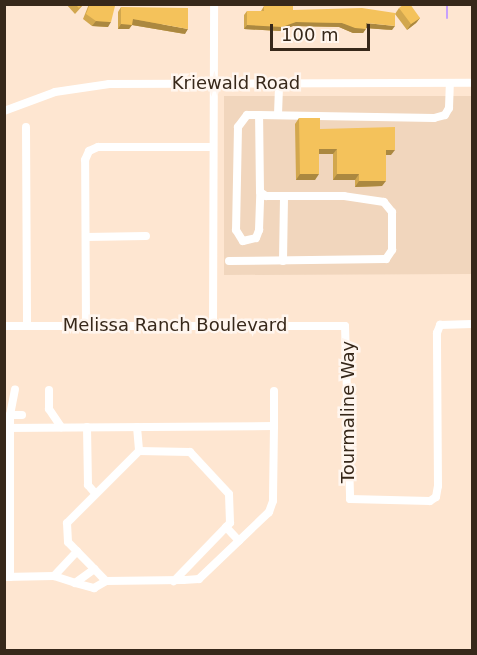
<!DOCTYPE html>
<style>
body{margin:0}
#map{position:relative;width:477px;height:655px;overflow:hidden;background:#fee6d1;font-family:"DejaVu Sans",sans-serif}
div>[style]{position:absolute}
.built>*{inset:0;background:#f1d6bd}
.stream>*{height:2px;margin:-1px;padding:0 1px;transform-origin:1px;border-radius:1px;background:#c7a0fb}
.minor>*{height:8px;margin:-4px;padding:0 4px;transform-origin:4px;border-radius:4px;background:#fff}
.wall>*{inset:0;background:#d2a74e}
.shaded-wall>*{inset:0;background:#ab8840}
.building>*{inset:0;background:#f4c25b}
span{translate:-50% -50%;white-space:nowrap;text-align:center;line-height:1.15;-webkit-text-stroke:5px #fff6ef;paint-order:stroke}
.street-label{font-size:18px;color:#37281a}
.frame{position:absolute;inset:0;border:6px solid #37281a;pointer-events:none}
.scale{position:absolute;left:270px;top:24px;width:100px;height:27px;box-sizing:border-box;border:3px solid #37281a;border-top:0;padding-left:8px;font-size:18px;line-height:21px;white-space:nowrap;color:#37281a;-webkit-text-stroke:4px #fff6ef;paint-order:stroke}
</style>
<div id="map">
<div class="built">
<div style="clip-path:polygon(224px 96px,472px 96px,472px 274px,224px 275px)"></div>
</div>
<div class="stream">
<div style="left:447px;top:18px;width:14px;rotate:-90deg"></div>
</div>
<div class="minor">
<div style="left:4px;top:111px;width:54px;rotate:-20.4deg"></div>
<div style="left:55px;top:92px;width:55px;rotate:-8.4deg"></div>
<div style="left:109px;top:84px;width:363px;rotate:-0.2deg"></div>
<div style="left:259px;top:115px;width:12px;rotate:180deg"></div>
<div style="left:247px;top:115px;width:15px;rotate:127deg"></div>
<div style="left:238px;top:127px;width:103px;rotate:91.1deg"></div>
<div style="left:236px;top:230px;width:13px;rotate:58deg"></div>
<div style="left:243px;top:241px;width:13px;rotate:-13deg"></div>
<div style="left:256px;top:238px;width:9px;rotate:-69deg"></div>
<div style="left:259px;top:230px;width:38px;rotate:-88deg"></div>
<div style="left:278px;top:115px;width:32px;rotate:-88deg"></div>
<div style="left:26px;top:127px;width:199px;rotate:89.7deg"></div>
<div style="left:86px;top:237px;width:60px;rotate:-1deg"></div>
<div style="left:229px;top:261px;width:157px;rotate:-0.7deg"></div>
<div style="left:386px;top:259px;width:11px;rotate:-56deg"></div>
<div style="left:392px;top:250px;width:38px;rotate:-90deg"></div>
<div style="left:392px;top:212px;width:13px;rotate:-129deg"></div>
<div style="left:384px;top:202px;width:40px;rotate:-171.5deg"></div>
<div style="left:344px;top:196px;width:78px;rotate:180deg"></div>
<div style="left:266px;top:196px;width:7px;rotate:-146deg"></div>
<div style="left:260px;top:192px;width:77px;rotate:-90.7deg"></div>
<div style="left:259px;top:115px;width:175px;rotate:1deg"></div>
<div style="left:434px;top:118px;width:11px;rotate:-15deg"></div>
<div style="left:445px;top:115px;width:8px;rotate:-60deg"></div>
<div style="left:449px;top:108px;width:25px;rotate:-88deg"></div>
<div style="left:283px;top:261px;width:65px;rotate:-89.1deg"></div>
<div style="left:213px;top:325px;width:321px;rotate:-89.8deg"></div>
<div style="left:4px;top:326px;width:341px"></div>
<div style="left:345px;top:326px;width:173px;rotate:88.3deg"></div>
<div style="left:350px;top:499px;width:80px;rotate:1.4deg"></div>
<div style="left:430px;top:501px;width:7px;rotate:-34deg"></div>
<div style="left:436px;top:497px;width:11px;rotate:-80deg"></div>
<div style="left:438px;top:486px;width:153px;rotate:-90.4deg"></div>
<div style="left:437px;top:333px;width:9px;rotate:-69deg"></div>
<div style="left:440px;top:325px;width:32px;rotate:-2deg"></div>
<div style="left:86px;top:326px;width:166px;rotate:-90.3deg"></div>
<div style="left:85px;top:160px;width:10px;rotate:-66deg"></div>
<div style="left:89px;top:151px;width:10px;rotate:-24deg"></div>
<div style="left:98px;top:147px;width:115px"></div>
<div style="left:49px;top:390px;width:19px;rotate:90deg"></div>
<div style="left:49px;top:409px;width:22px;rotate:56deg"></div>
<div style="left:10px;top:415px;width:26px;rotate:-79deg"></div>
<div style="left:274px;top:426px;width:35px;rotate:-90deg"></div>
<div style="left:87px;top:427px;width:58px;rotate:89deg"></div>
<div style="left:88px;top:485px;width:11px;rotate:49deg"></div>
<div style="left:137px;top:427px;width:24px;rotate:85deg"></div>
<div style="left:4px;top:428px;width:270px;rotate:-0.4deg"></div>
<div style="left:274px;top:426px;width:75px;rotate:90.8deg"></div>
<div style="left:273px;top:501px;width:12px;rotate:110deg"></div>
<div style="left:269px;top:512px;width:97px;rotate:136.3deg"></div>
<div style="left:199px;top:579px;width:16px;rotate:176deg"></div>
<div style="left:183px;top:580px;width:77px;rotate:179.3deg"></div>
<div style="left:106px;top:581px;width:54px;rotate:-134.3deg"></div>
<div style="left:68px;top:542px;width:19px;rotate:-93deg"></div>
<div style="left:67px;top:523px;width:102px;rotate:-45deg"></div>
<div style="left:139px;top:451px;width:51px;rotate:1.1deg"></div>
<div style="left:190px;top:452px;width:57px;rotate:47.1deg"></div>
<div style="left:229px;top:494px;width:29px;rotate:88deg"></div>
<div style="left:230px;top:523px;width:81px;rotate:134deg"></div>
<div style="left:226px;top:527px;width:19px;rotate:47deg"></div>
<div style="left:54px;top:576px;width:22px;rotate:18deg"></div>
<div style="left:75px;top:583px;width:24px;rotate:-36deg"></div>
<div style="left:4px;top:577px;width:50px;rotate:-1.1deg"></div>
<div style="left:54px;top:576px;width:34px;rotate:-47deg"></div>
<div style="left:10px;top:577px;width:162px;rotate:-90deg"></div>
<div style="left:10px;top:415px;width:12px"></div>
<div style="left:75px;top:583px;width:20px;rotate:15deg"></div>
<div style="left:94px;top:588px;width:14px;rotate:-30deg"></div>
</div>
<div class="wall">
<div style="clip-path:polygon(66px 4px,84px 4px,75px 14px)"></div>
<div style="clip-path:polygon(89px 4px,111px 4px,108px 27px,92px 26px,83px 19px)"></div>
<div style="clip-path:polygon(264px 6px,293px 10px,392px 30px,366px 28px,363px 33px,353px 33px,339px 27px,293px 26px,280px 31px,244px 29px,244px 15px,247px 11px,261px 11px)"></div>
<div style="clip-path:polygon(121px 7px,185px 34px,132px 25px,129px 29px,118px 29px,118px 12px)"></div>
<div style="clip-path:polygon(399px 8px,420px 18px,416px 23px,407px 30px,395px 14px)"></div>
<div style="clip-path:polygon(299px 118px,320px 129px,391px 155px,386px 155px,382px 186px,355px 187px,355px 180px,333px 180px,333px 154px,319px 154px,315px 180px,296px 180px,295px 124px)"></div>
</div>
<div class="shaded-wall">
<div style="clip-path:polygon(420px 18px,416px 23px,407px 30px,411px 24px)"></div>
<div style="clip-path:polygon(133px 19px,188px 29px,185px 34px,132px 25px,129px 29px,118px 29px,121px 24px)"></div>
<div style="clip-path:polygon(96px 21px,111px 22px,108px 27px,92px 26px)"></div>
<div style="clip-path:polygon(296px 22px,342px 23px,366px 29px,363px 33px,353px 33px,339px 27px,293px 26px,280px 31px,244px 29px,247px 25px)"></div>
<div style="clip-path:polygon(366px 23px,395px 26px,392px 30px,364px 28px)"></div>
<div style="clip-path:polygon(319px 149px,337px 149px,333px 154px,315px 154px)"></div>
<div style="clip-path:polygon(386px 150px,395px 150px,391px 155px,382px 155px)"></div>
<div style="clip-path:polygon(300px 174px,319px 174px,315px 180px,296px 180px)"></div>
<div style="clip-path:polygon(337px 174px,359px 174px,355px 180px,333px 180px)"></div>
<div style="clip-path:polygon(359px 181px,386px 181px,382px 186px,355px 187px)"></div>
</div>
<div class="building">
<div style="clip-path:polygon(75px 4px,82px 4px,79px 8px)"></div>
<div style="clip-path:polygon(90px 4px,111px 4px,115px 6px,111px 22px,96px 21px,86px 14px)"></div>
<div style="clip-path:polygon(404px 4px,410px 4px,420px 18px,411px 24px,399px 8px)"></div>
<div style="clip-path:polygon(264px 6px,293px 6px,293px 10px,362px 8px,395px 13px,395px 26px,366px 23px,366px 29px,355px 28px,342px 23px,296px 22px,282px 27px,247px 25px,247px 11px,264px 11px)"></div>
<div style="clip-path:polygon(121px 7px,188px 8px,188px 29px,133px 19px,132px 25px,121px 24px)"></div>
<div style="clip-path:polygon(299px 118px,320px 118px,320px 129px,395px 127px,395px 150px,386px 150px,386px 181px,359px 181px,359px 174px,337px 174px,337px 149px,319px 149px,319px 174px,300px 174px)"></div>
</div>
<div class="street-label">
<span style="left:236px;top:83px">Kriewald Road</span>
<span style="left:175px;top:325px">Melissa Ranch Boulevard</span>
<span style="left:348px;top:412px;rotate:-90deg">Tourmaline Way</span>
</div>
<div class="frame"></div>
<div class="scale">100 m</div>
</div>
